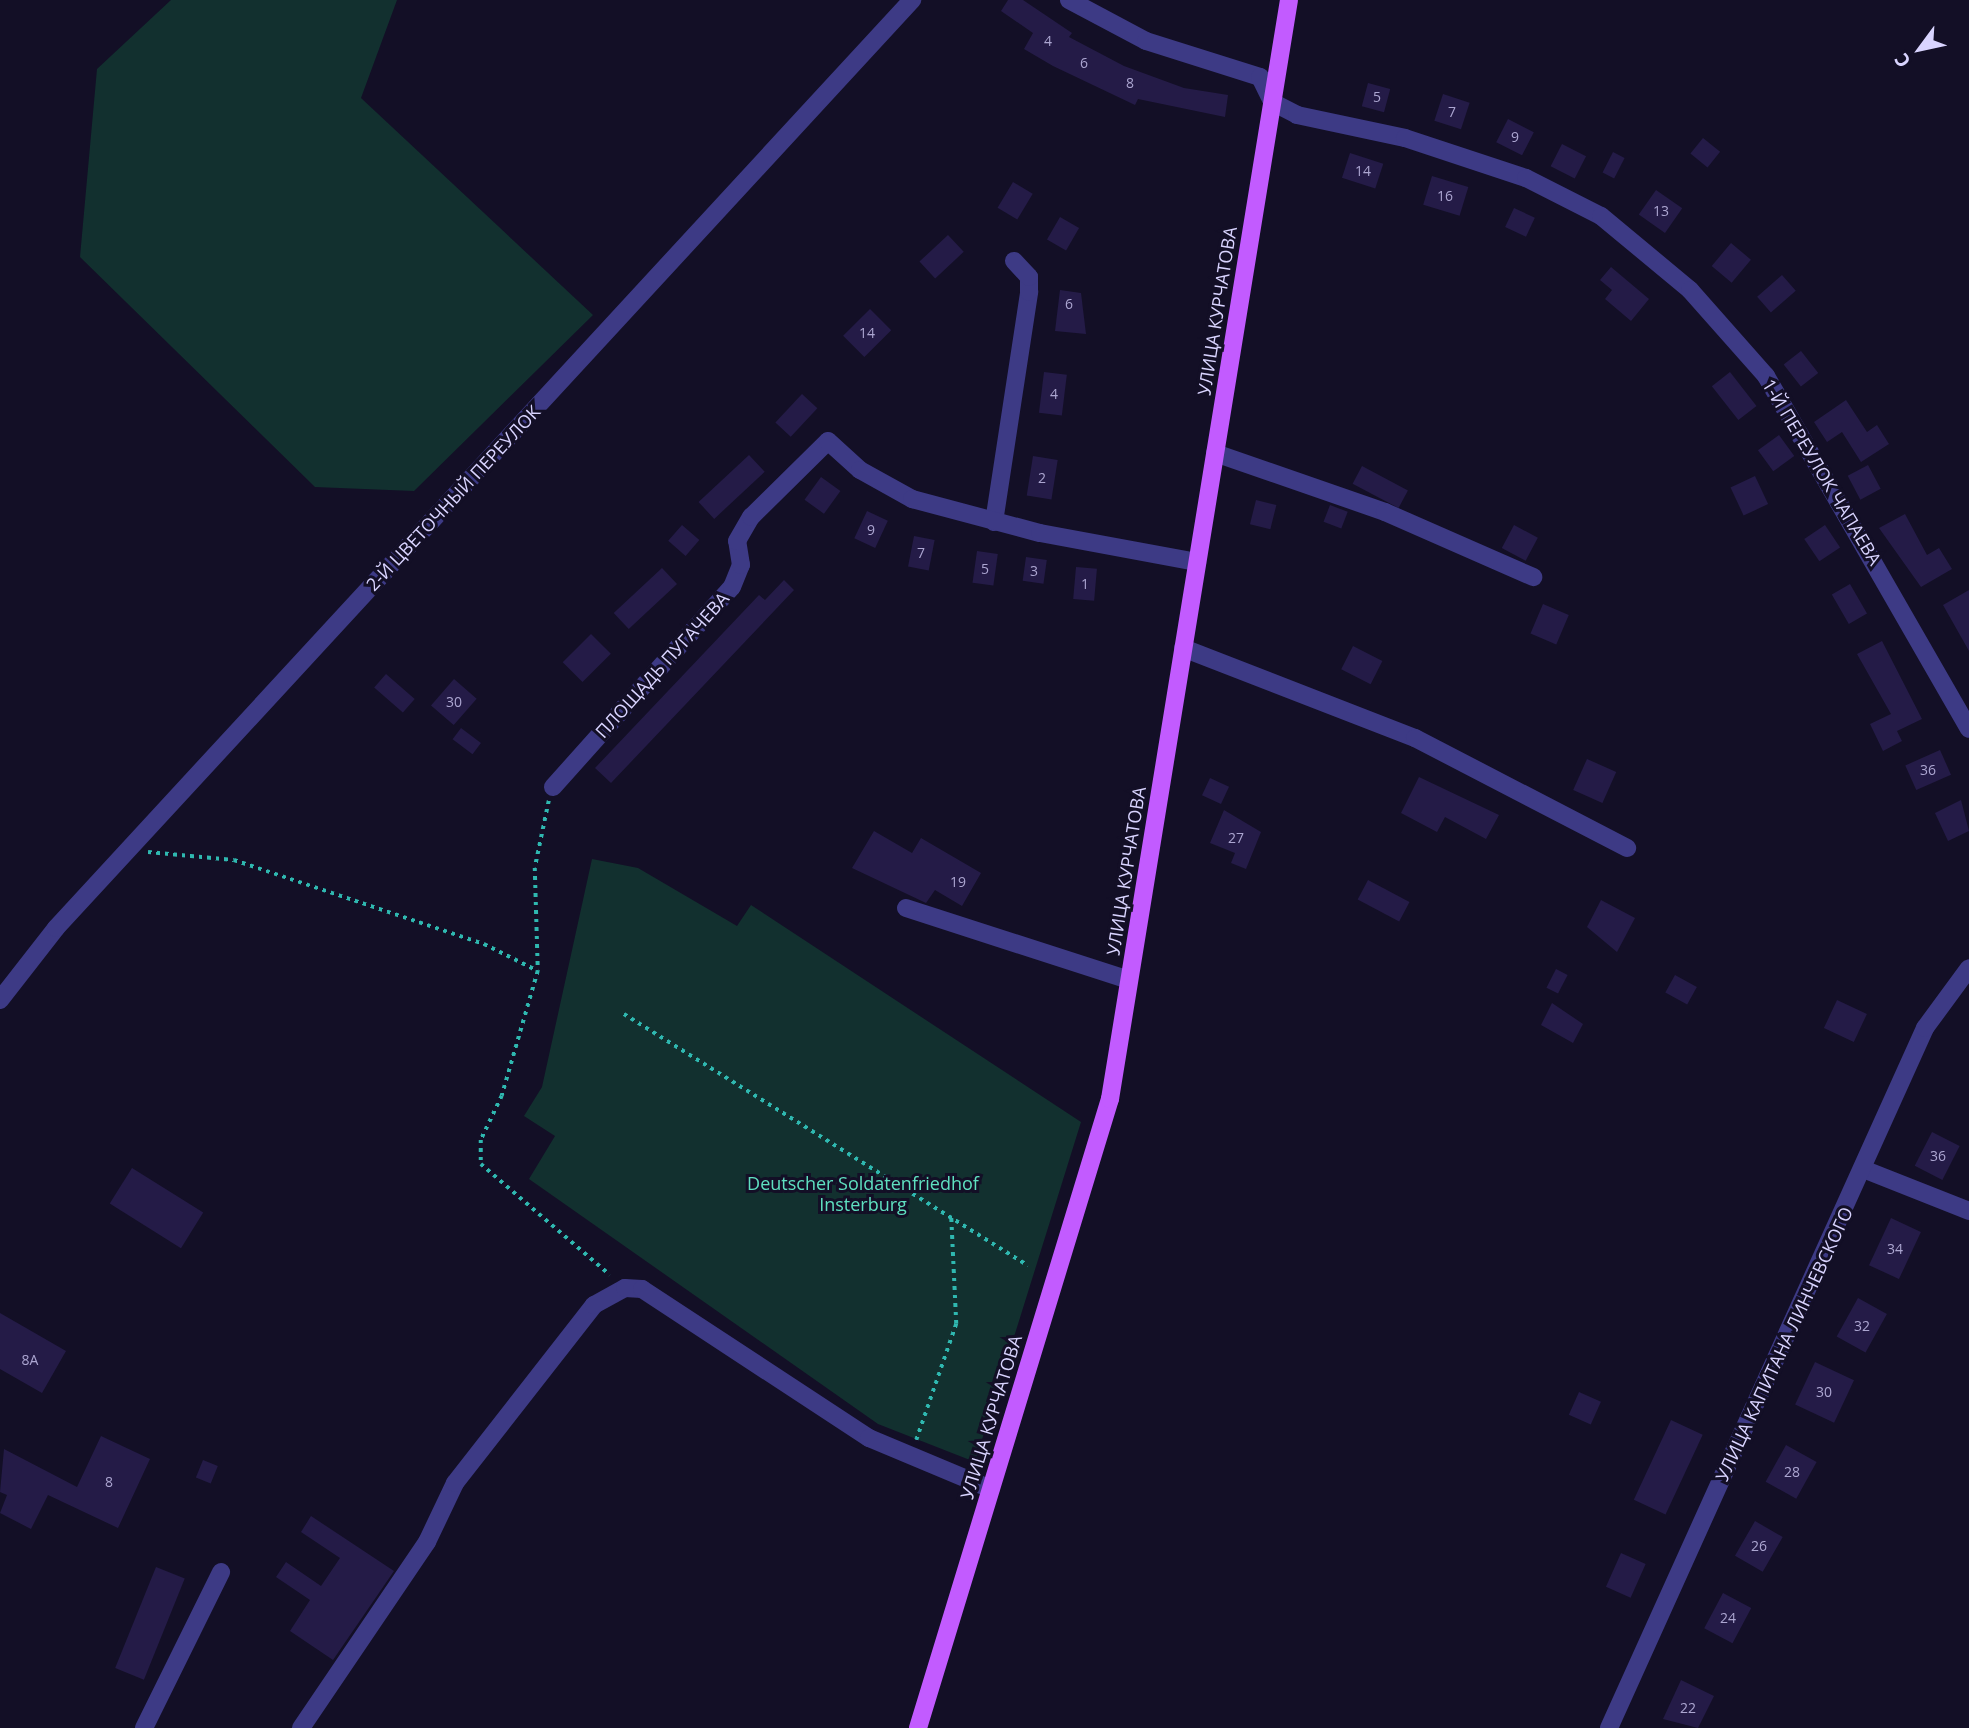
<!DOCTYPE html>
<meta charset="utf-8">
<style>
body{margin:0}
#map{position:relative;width:1969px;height:1728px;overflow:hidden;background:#130f26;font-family:"Open Sans",sans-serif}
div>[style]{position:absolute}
.green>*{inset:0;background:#12302f}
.building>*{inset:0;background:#241b47;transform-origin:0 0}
.path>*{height:3.5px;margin-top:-1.75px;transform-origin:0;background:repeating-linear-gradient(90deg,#2fb8b0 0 3.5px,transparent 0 8.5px)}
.minor>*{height:18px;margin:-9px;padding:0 9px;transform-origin:9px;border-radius:9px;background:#3d3a85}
.major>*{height:18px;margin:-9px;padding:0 9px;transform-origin:9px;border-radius:9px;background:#c25bff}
span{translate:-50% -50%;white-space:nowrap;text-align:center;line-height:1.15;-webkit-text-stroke:6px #130f26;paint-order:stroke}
.number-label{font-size:14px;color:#aca6d1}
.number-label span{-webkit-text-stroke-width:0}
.street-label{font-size:18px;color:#d9d4ff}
.park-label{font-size:18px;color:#5fe0c0}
.north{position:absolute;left:1885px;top:14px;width:70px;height:70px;-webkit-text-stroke:5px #130f26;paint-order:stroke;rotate:237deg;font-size:19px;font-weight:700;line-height:28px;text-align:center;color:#d9d4ff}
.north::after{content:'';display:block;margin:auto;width:24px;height:32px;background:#d9d4ff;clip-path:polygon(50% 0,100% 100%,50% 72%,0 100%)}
</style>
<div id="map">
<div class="green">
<i style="clip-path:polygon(171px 0,397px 0,361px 98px,593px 315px,414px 491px,315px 487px,80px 257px,97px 69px)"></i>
<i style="clip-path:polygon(592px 859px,638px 868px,737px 926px,751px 905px,1081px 1122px,975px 1462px,878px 1424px,529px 1179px,555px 1136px,524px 1116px,542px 1087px)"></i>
</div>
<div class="building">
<i style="clip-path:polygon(1008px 0,1023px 0,1072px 33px,1069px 37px,1124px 66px,1184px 88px,1228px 95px,1225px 117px,1138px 99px,1135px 105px,1053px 66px,1024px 49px,1033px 33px,1001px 11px)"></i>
<i style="left:1368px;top:83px;width:23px;height:24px;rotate:15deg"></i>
<i style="left:1443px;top:94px;width:28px;height:28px;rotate:18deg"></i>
<i style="left:1508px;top:119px;width:29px;height:26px;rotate:27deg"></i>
<i style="left:1703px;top:138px;width:22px;height:20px;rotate:39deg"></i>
<i style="left:1562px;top:144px;width:27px;height:25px;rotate:27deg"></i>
<i style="left:1613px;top:152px;width:13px;height:23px;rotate:27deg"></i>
<i style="left:1350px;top:153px;width:35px;height:26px;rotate:18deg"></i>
<i style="left:1432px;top:176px;width:38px;height:30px;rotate:17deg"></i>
<i style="left:1013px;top:182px;width:23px;height:30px;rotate:31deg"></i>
<i style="left:1656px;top:190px;width:32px;height:30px;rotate:35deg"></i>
<i style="left:1514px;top:208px;width:23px;height:21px;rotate:25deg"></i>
<i style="left:1060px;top:217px;width:22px;height:26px;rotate:30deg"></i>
<i style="left:948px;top:235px;width:23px;height:39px;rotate:47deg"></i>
<i style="left:1731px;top:243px;width:26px;height:30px;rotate:40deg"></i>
<i style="clip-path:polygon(1611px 267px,1649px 299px,1631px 321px,1605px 299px,1612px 290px,1600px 280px)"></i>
<i style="left:1782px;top:275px;width:21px;height:33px;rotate:49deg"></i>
<i style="clip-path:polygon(1060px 290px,1081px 293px,1086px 334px,1055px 331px)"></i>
<i style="left:870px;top:309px;width:30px;height:38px;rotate:45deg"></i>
<i style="left:1801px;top:351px;width:28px;height:22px;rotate:52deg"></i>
<i style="left:1044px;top:372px;width:23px;height:41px;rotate:7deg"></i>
<i style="left:1730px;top:372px;width:43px;height:23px;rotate:52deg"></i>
<i style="left:802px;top:394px;width:21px;height:39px;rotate:43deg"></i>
<i style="clip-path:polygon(1846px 400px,1867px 432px,1877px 425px,1889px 444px,1861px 462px,1842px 432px,1827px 442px,1814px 422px)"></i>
<i style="left:1779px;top:435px;width:26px;height:26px;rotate:54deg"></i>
<i style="left:749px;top:455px;width:23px;height:69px;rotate:47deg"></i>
<i style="left:1033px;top:456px;width:25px;height:40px;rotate:9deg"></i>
<i style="left:1868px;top:465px;width:27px;height:23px;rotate:62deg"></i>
<i style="left:1362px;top:466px;width:52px;height:20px;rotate:28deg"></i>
<i style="left:1755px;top:476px;width:31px;height:27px;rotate:65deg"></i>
<i style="left:821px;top:477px;width:24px;height:28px;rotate:36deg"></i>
<i style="left:1256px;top:500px;width:21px;height:25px;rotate:14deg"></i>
<i style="left:1330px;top:505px;width:19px;height:18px;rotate:21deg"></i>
<i style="left:867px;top:511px;width:23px;height:30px;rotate:25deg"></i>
<i style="clip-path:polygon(1905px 514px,1927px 555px,1939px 548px,1952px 569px,1921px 587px,1879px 528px)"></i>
<i style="left:682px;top:525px;width:23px;height:21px;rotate:41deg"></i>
<i style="left:1514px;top:525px;width:27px;height:26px;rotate:28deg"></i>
<i style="left:1825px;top:525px;width:27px;height:25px;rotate:56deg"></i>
<i style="left:914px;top:536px;width:21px;height:31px;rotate:11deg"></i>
<i style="left:977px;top:551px;width:21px;height:32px;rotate:8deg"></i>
<i style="left:1026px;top:557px;width:21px;height:24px;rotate:8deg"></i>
<i style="left:1076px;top:567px;width:21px;height:32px;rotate:5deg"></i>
<i style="left:662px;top:568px;width:22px;height:66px;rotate:47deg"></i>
<i style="clip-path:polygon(784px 580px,794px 590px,611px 783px,595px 768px,759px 595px,765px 600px)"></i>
<i style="left:1850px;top:584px;width:34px;height:21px;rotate:60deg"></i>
<i style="clip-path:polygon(1969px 590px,1969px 651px,1943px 605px)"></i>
<i style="left:1543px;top:604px;width:28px;height:32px;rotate:23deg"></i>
<i style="left:591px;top:634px;width:28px;height:40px;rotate:45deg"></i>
<i style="clip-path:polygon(1882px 641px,1922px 719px,1897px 731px,1902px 741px,1883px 751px,1870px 724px,1891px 714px,1857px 654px)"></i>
<i style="left:1353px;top:646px;width:33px;height:26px;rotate:27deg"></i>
<i style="left:386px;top:674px;width:38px;height:18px;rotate:41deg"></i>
<i style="left:454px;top:679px;width:30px;height:35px;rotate:41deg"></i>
<i style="left:461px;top:728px;width:25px;height:14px;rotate:37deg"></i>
<i style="left:1940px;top:750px;width:27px;height:38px;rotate:66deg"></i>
<i style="left:1587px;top:759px;width:32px;height:34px;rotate:24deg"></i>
<i style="clip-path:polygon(1419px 777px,1499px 815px,1486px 839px,1445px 817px,1437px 832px,1401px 813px)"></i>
<i style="left:1210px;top:778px;width:21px;height:19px;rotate:25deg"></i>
<i style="clip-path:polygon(1961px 800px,1969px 831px,1948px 841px,1935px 813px)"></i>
<i style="clip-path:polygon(1224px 810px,1261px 832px,1246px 869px,1231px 863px,1235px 853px,1210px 843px)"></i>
<i style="clip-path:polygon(874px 831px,912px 853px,921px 838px,981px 873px,962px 906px,935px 890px,926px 903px,852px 868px)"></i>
<i style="left:1368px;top:880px;width:47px;height:22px;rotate:28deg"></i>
<i style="clip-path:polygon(1601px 900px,1635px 918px,1617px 952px,1587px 927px)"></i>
<i style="left:1556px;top:969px;width:13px;height:21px;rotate:27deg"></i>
<i style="left:1675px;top:975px;width:25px;height:20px;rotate:29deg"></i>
<i style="left:1837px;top:1000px;width:33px;height:31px;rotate:25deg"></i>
<i style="clip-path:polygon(1552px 1003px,1583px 1024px,1573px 1043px,1541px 1025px)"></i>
<i style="left:1932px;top:1132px;width:31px;height:38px;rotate:27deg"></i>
<i style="left:132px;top:1168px;width:84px;height:42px;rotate:32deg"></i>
<i style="left:1891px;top:1218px;width:33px;height:52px;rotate:25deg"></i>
<i style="left:1858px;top:1298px;width:33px;height:44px;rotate:29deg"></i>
<i style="clip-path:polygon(0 1313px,66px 1351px,42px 1393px,0 1369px)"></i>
<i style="left:1815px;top:1362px;width:43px;height:47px;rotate:25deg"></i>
<i style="left:1579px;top:1392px;width:24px;height:25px;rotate:24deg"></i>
<i style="left:1671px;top:1420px;width:35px;height:88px;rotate:25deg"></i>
<i style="clip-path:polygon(101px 1436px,150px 1459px,118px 1528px,48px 1495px,31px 1529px,0 1513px,7px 1495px,0 1492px,4px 1449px,77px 1487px)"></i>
<i style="left:1786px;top:1445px;width:35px;height:42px;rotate:29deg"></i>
<i style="left:203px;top:1460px;width:16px;height:19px;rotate:22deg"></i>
<i style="clip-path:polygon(311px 1516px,394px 1571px,333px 1660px,290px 1631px,310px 1600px,276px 1577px,286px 1562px,321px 1586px,340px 1558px,301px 1532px)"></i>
<i style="left:1755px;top:1521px;width:32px;height:40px;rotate:30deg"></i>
<i style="left:1621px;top:1553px;width:27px;height:37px;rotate:24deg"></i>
<i style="left:156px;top:1567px;width:31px;height:109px;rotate:22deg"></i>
<i style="left:1723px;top:1593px;width:32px;height:40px;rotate:28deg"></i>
<i style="clip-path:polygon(1681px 1680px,1714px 1696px,1698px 1728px,1663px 1719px)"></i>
</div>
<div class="path">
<i style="left:549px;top:801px;width:68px;rotate:101.8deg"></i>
<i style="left:535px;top:868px;width:103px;rotate:88.3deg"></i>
<i style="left:538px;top:971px;width:130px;rotate:106.1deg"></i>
<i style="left:502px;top:1096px;width:49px;rotate:115.5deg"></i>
<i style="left:481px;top:1140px;width:24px;rotate:90deg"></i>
<i style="left:481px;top:1164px;width:170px;rotate:40.7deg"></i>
<i style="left:148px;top:852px;width:86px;rotate:5.3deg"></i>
<i style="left:234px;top:860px;width:264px;rotate:18.6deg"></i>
<i style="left:484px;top:944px;width:60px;rotate:26.6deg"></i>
<i style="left:624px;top:1014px;width:476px;rotate:31.9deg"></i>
<i style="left:916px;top:1440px;width:123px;rotate:-71deg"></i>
<i style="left:956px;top:1324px;width:106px;rotate:-92.7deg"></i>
</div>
<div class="minor">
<i style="left:1069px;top:0;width:87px;rotate:28deg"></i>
<i style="left:1146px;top:41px;width:120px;rotate:17.5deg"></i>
<i style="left:1260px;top:77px;width:28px;rotate:64deg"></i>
<i style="left:1272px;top:102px;width:28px;rotate:27deg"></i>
<i style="left:1297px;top:115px;width:110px;rotate:12deg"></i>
<i style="left:1405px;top:138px;width:127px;rotate:18.3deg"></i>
<i style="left:1526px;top:178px;width:84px;rotate:26.9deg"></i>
<i style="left:1601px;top:216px;width:116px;rotate:39.7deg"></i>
<i style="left:1690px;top:290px;width:115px;rotate:48.5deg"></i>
<i style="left:1766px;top:376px;width:407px;rotate:60.1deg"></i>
<i style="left:1215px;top:453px;width:180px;rotate:19.1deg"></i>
<i style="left:1385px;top:512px;width:162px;rotate:23.7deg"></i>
<i style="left:994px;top:522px;width:233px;rotate:-81.3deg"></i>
<i style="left:1029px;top:292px;width:15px;rotate:-90deg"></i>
<i style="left:1029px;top:277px;width:22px;rotate:-133deg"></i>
<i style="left:1183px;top:648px;width:249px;rotate:21.2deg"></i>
<i style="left:1415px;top:738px;width:239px;rotate:27.4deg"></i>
<i style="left:553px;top:787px;width:268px;rotate:-48.2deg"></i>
<i style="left:732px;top:587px;width:24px;rotate:-68deg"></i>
<i style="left:741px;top:565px;width:24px;rotate:-99deg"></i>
<i style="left:737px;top:541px;width:28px;rotate:-60deg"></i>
<i style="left:751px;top:517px;width:108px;rotate:-44.6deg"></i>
<i style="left:828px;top:441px;width:43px;rotate:42.2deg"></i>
<i style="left:860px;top:470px;width:60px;rotate:29.1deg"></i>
<i style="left:912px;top:499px;width:132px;rotate:14.9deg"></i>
<i style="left:1040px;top:533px;width:160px;rotate:10.5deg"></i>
<i style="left:906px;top:908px;width:234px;rotate:17.9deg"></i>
<i style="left:0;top:1000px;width:91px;rotate:-52.1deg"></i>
<i style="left:56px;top:928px;width:1263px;rotate:-47.31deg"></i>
<i style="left:1863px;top:1169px;width:114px;rotate:21.6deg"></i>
<i style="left:144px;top:1728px;width:174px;rotate:-63.7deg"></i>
<i style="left:301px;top:1728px;width:225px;rotate:-55.9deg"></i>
<i style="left:427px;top:1542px;width:65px;rotate:-64.6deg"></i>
<i style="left:455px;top:1483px;width:226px;rotate:-52deg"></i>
<i style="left:594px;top:1305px;width:35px;rotate:-29deg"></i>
<i style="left:625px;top:1288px;width:17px;rotate:3deg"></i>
<i style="left:642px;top:1289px;width:272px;rotate:33.3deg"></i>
<i style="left:869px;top:1438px;width:132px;rotate:22.7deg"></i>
<i style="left:1609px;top:1728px;width:768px;rotate:-65.7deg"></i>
<i style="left:1925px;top:1028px;width:74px;rotate:-53.7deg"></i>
</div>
<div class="major">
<i style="left:918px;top:1728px;width:658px;rotate:-73.03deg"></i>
<i style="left:1110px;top:1099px;width:1113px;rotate:-80.75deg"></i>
</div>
<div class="number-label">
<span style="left:1048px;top:41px">4</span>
<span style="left:1084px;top:63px">6</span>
<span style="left:1130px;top:83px">8</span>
<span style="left:1377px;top:97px">5</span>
<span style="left:1452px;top:112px">7</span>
<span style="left:1515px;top:137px">9</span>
<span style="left:1363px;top:171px">14</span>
<span style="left:1445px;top:196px">16</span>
<span style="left:1661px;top:211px">13</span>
<span style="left:1069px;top:304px">6</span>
<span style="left:867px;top:333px">14</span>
<span style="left:1054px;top:394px">4</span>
<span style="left:1042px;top:478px">2</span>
<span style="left:871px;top:530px">9</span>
<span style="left:921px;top:553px">7</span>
<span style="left:985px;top:569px">5</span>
<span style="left:1034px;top:571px">3</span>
<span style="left:1085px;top:584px">1</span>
<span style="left:454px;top:702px">30</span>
<span style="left:1928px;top:770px">36</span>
<span style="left:1236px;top:838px">27</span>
<span style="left:958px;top:882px">19</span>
<span style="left:1938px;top:1156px">36</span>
<span style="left:1895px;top:1249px">34</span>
<span style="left:1862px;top:1326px">32</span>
<span style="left:30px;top:1360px">8А</span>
<span style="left:1824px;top:1392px">30</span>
<span style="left:1792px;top:1472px">28</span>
<span style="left:109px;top:1482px">8</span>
<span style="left:1759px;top:1546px">26</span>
<span style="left:1728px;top:1618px">24</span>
<span style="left:1688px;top:1708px">22</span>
</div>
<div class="street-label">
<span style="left:1217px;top:311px;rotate:-81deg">УЛИЦА КУРЧАТОВА</span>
<span style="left:1822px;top:472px;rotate:59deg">1-Й ПЕРЕУЛОК ЧАПАЕВА</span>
<span style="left:453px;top:498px;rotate:-47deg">2-Й ЦВЕТОЧНЫЙ ПЕРЕУЛОК</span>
<span style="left:662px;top:665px;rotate:-48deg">ПЛОЩАДЬ ПУГАЧЕВА</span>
<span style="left:1126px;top:871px;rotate:-81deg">УЛИЦА КУРЧАТОВА</span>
<span style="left:1784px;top:1344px;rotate:-65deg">УЛИЦА КАПИТАНА ЛИНЧЕВСКОГО</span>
<span style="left:991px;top:1417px;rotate:-73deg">УЛИЦА КУРЧАТОВА</span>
</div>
<div class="park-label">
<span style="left:863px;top:1194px">Deutscher Soldatenfriedhof<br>Insterburg</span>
</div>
<div class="north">С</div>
</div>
